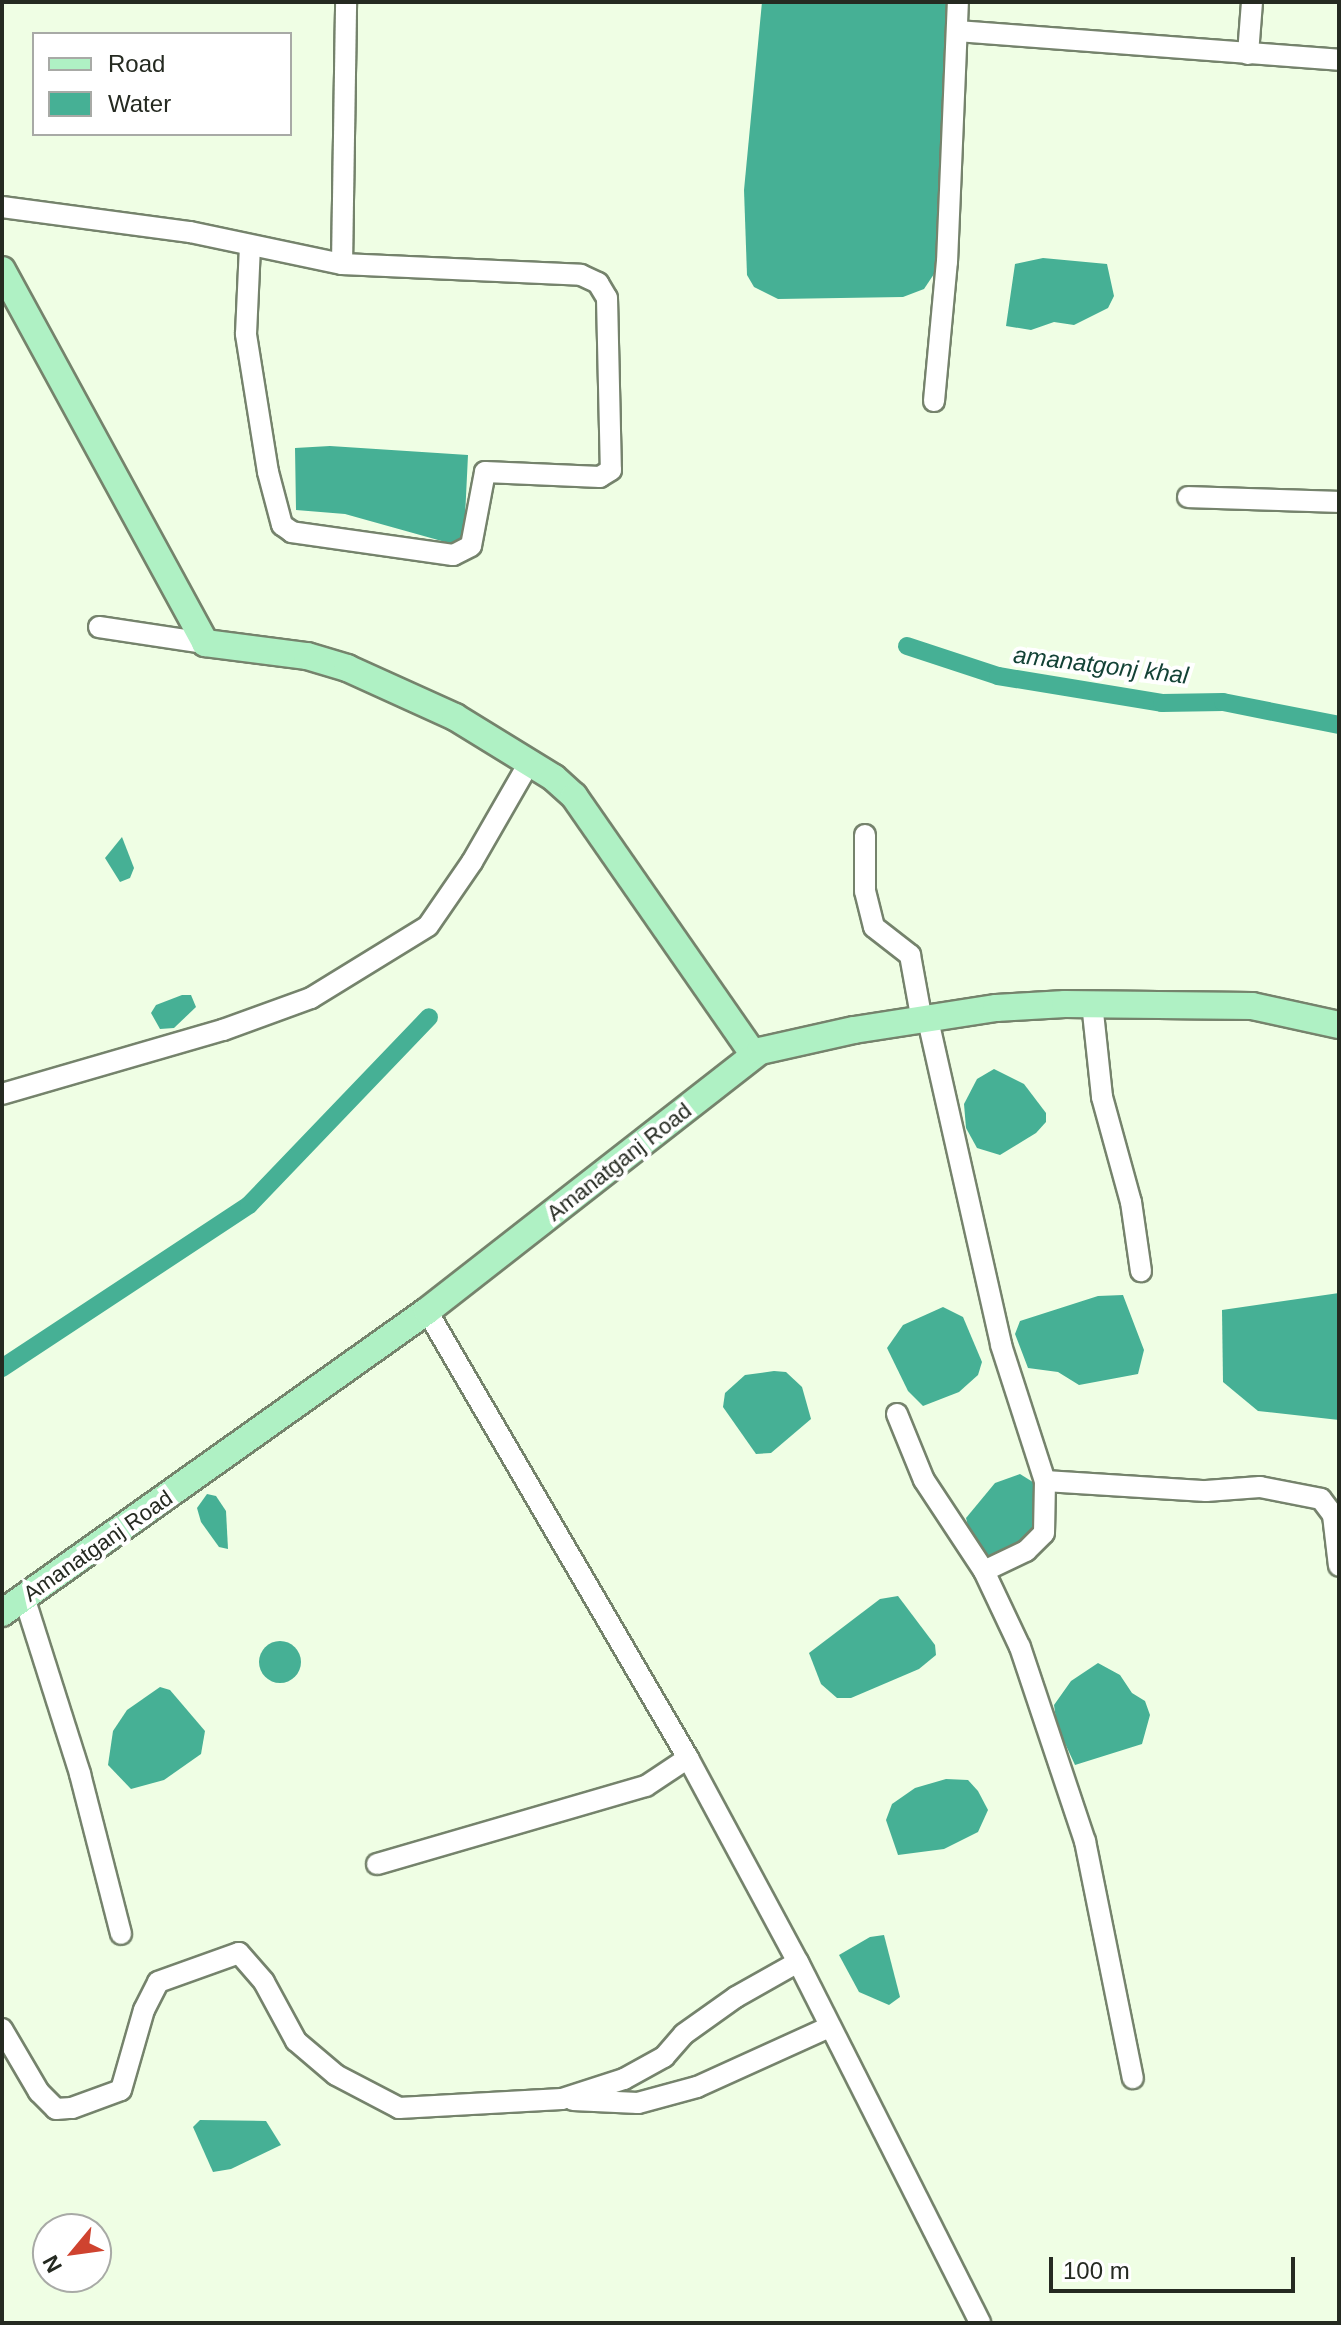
<!DOCTYPE html>
<style>
body{margin:0}
#map{position:relative;width:1341px;height:2325px;overflow:hidden;background:#effee4;font-family:Helvetica,sans-serif}
div>[style]{position:absolute}
.water>*{inset:0;background:#46b095}
.round{border-radius:50%}
.canal>*{height:18px;margin:-9px;padding:0 9px;transform-origin:9px;border-radius:9px;background:#46b095}
.roads{filter:drop-shadow(2px 0 #75836c) drop-shadow(-2px 0 #75836c) drop-shadow(0 2px #75836c) drop-shadow(0 -2px #75836c)}
.minor>*{height:20px;margin:-10px;padding:0 10px;transform-origin:10px;border-radius:10px;background:#fff}
.major>*{height:26px;margin:-13px;padding:0 13px;transform-origin:13px;border-radius:13px;background:#aff1c4}
span{translate:-50% -50%;white-space:nowrap;text-align:center;line-height:1.15;-webkit-text-stroke:8px #fff;paint-order:stroke}
.street-label{font-size:22px;color:#252a21}
.water-label{font-size:24px;color:#134236;font-style:italic}
.frame{position:absolute;inset:0;border:4px solid #252a21;pointer-events:none}
.legend{position:absolute;left:32px;top:32px;width:260px;height:104px;box-sizing:border-box;background:#fff;border:2px solid #a8aaa6;margin:0;padding:10px 14px;list-style:none;font-size:24px;color:#252a21}
.legend li{display:flex;align-items:center;gap:16px;height:40px}
.legend b{width:40px;border:2px solid #a8aaa6}
.north{position:absolute;left:32px;top:2213px;width:80px;height:80px;box-sizing:border-box;background:#fff;border:2px solid #a8aaa6;border-radius:50%;rotate:241deg;font-size:22px;font-weight:700;line-height:32px;text-align:center;color:#252a21}
.north::after{content:'';display:block;margin:auto;width:28px;height:36px;background:#cf432f;clip-path:polygon(50% 0,100% 100%,50% 72%,0 100%)}
.scale{position:absolute;left:1049px;top:2257px;width:246px;height:36px;box-sizing:border-box;border:4px solid #252a21;border-top:0;padding-left:10px;font-size:24px;line-height:28px;white-space:nowrap;color:#252a21;-webkit-text-stroke:6px #fff;paint-order:stroke}
</style>
<div id="map">
<div class="water">
<i style="clip-path:polygon(762px 2px,947px 2px,944px 176px,936px 271px,924px 289px,903px 297px,778px 299px,754px 287px,747px 275px,744px 190px)"></i>
<i style="clip-path:polygon(1043px 258px,1107px 264px,1114px 296px,1108px 308px,1074px 325px,1054px 322px,1031px 330px,1006px 326px,1015px 264px)"></i>
<i style="clip-path:polygon(330px 446px,468px 455px,464px 538px,456px 545px,345px 514px,296px 510px,295px 448px)"></i>
<i style="clip-path:polygon(122px 837px,134px 868px,130px 878px,120px 882px,105px 858px)"></i>
<i style="clip-path:polygon(182px 995px,191px 995px,196px 1007px,174px 1028px,160px 1029px,151px 1013px,156px 1005px)"></i>
<i style="clip-path:polygon(994px 1069px,1024px 1084px,1046px 1113px,1046px 1122px,1036px 1133px,1000px 1155px,977px 1148px,966px 1128px,964px 1104px,977px 1079px)"></i>
<i style="clip-path:polygon(1339px 1293px,1339px 1420px,1258px 1411px,1223px 1382px,1222px 1310px)"></i>
<i style="clip-path:polygon(1123px 1295px,1144px 1350px,1138px 1374px,1079px 1385px,1058px 1372px,1028px 1368px,1015px 1334px,1020px 1321px,1098px 1296px)"></i>
<i style="clip-path:polygon(943px 1307px,963px 1317px,982px 1362px,978px 1375px,959px 1392px,923px 1406px,908px 1391px,887px 1348px,903px 1325px)"></i>
<i style="clip-path:polygon(774px 1371px,786px 1372px,802px 1387px,811px 1419px,771px 1453px,756px 1454px,723px 1407px,725px 1393px,745px 1375px)"></i>
<i style="clip-path:polygon(1020px 1474px,1036px 1484px,1045px 1503px,1032px 1536px,992px 1562px,970px 1534px,966px 1518px,995px 1483px)"></i>
<i style="clip-path:polygon(207px 1494px,216px 1496px,226px 1511px,228px 1549px,219px 1547px,201px 1522px,197px 1508px)"></i>
<i style="clip-path:polygon(898px 1596px,935px 1645px,936px 1655px,919px 1669px,851px 1698px,837px 1698px,821px 1684px,809px 1653px,880px 1599px)"></i>
<i class="round" style="left:259px;top:1641px;width:42px;height:42px"></i>
<i style="clip-path:polygon(1098px 1663px,1120px 1675px,1132px 1693px,1145px 1701px,1150px 1715px,1142px 1744px,1075px 1765px,1057px 1726px,1054px 1705px,1071px 1681px)"></i>
<i style="clip-path:polygon(160px 1687px,170px 1690px,205px 1731px,201px 1754px,164px 1780px,131px 1789px,108px 1765px,113px 1731px,127px 1710px)"></i>
<i style="clip-path:polygon(946px 1779px,968px 1780px,978px 1791px,988px 1810px,978px 1832px,944px 1849px,898px 1855px,886px 1820px,892px 1804px,915px 1788px)"></i>
<i style="clip-path:polygon(884px 1935px,900px 1997px,889px 2005px,859px 1992px,839px 1955px,870px 1937px)"></i>
<i style="clip-path:polygon(200px 2120px,266px 2121px,281px 2145px,231px 2169px,213px 2172px,193px 2127px)"></i>
</div>
<div class="canal">
<i style="left:907px;top:646px;width:96px;rotate:18.2deg"></i>
<i style="left:998px;top:676px;width:166px;rotate:9.3deg"></i>
<i style="left:1162px;top:703px;width:61px;rotate:-0.9deg"></i>
<i style="left:1223px;top:702px;width:118px;rotate:11.2deg"></i>
<i style="left:2px;top:1368px;width:296px;rotate:-33.4deg"></i>
<i style="left:249px;top:1205px;width:260px;rotate:-46.2deg"></i>
</div>
<div class="roads">
<div class="minor">
<i style="left:957px;top:31px;width:383px;rotate:4.3deg"></i>
<i style="left:1248px;top:54px;width:52px;rotate:-85.6deg"></i>
<i style="left:2px;top:207px;width:190px;rotate:7.6deg"></i>
<i style="left:190px;top:232px;width:155px;rotate:11.9deg"></i>
<i style="left:342px;top:264px;width:239px;rotate:2.6deg"></i>
<i style="left:581px;top:275px;width:19px;rotate:25deg"></i>
<i style="left:598px;top:283px;width:17px;rotate:59deg"></i>
<i style="left:607px;top:298px;width:172px;rotate:88.7deg"></i>
<i style="left:611px;top:470px;width:13px;rotate:148deg"></i>
<i style="left:600px;top:477px;width:115px;rotate:-177.5deg"></i>
<i style="left:485px;top:472px;width:75px;rotate:100.7deg"></i>
<i style="left:471px;top:546px;width:20px;rotate:153deg"></i>
<i style="left:453px;top:555px;width:163px;rotate:-171.9deg"></i>
<i style="left:292px;top:532px;width:12px;rotate:-145deg"></i>
<i style="left:282px;top:525px;width:55px;rotate:-104.8deg"></i>
<i style="left:268px;top:472px;width:140px;rotate:-99.1deg"></i>
<i style="left:246px;top:334px;width:88px;rotate:-87.4deg"></i>
<i style="left:342px;top:264px;width:262px;rotate:-89.1deg"></i>
<i style="left:934px;top:401px;width:140px;rotate:-84.7deg"></i>
<i style="left:947px;top:262px;width:260px;rotate:-87.6deg"></i>
<i style="left:1188px;top:497px;width:151px;rotate:1.9deg"></i>
<i style="left:99px;top:627px;width:107px;rotate:8.6deg"></i>
<i style="left:865px;top:835px;width:56px;rotate:90deg"></i>
<i style="left:865px;top:891px;width:37px;rotate:76deg"></i>
<i style="left:874px;top:927px;width:46px;rotate:37.9deg"></i>
<i style="left:910px;top:955px;width:67px;rotate:79.7deg"></i>
<i style="left:1092px;top:1003px;width:95px;rotate:83.9deg"></i>
<i style="left:1102px;top:1097px;width:109px;rotate:74.6deg"></i>
<i style="left:1131px;top:1202px;width:70px;rotate:81.8deg"></i>
<i style="left:928px;top:1020px;width:333px;rotate:77.3deg"></i>
<i style="left:1001px;top:1345px;width:143px;rotate:72.1deg"></i>
<i style="left:1045px;top:1481px;width:161px;rotate:3.6deg"></i>
<i style="left:1206px;top:1491px;width:54px;rotate:-4.2deg"></i>
<i style="left:1260px;top:1487px;width:62px;rotate:11.1deg"></i>
<i style="left:1321px;top:1499px;width:20px;rotate:53deg"></i>
<i style="left:1333px;top:1515px;width:51px;rotate:83.3deg"></i>
<i style="left:2px;top:1094px;width:230px;rotate:-16.2deg"></i>
<i style="left:223px;top:1030px;width:94px;rotate:-20deg"></i>
<i style="left:311px;top:998px;width:137px;rotate:-31.6deg"></i>
<i style="left:428px;top:926px;width:78px;rotate:-55.5deg"></i>
<i style="left:472px;top:862px;width:114px;rotate:-60.1deg"></i>
<i style="left:427px;top:1311px;width:518px;rotate:59.72deg"></i>
<i style="left:688px;top:1758px;width:232px;rotate:61.7deg"></i>
<i style="left:798px;top:1962px;width:404px;rotate:63.2deg"></i>
<i style="left:897px;top:1414px;width:71px;rotate:67.8deg"></i>
<i style="left:924px;top:1480px;width:109px;rotate:56.6deg"></i>
<i style="left:984px;top:1571px;width:47px;rotate:-25.5deg"></i>
<i style="left:1026px;top:1551px;width:25px;rotate:-45deg"></i>
<i style="left:1044px;top:1533px;width:52px;rotate:-88.9deg"></i>
<i style="left:984px;top:1571px;width:84px;rotate:64.7deg"></i>
<i style="left:1020px;top:1647px;width:205px;rotate:71.5deg"></i>
<i style="left:1085px;top:1841px;width:242px;rotate:78.6deg"></i>
<i style="left:24px;top:1597px;width:186px;rotate:72.4deg"></i>
<i style="left:80px;top:1774px;width:165px;rotate:75.6deg"></i>
<i style="left:377px;top:1864px;width:280px;rotate:-16.2deg"></i>
<i style="left:646px;top:1786px;width:50px;rotate:-33.7deg"></i>
<i style="left:2px;top:2029px;width:73px;rotate:59.6deg"></i>
<i style="left:39px;top:2092px;width:24px;rotate:45deg"></i>
<i style="left:56px;top:2109px;width:16px;rotate:-4deg"></i>
<i style="left:72px;top:2108px;width:52px;rotate:-20.2deg"></i>
<i style="left:121px;top:2090px;width:83px;rotate:-74deg"></i>
<i style="left:144px;top:2010px;width:31px;rotate:-63deg"></i>
<i style="left:158px;top:1982px;width:86px;rotate:-19.7deg"></i>
<i style="left:239px;top:1953px;width:38px;rotate:49deg"></i>
<i style="left:264px;top:1982px;width:67px;rotate:61.5deg"></i>
<i style="left:296px;top:2041px;width:52px;rotate:40.4deg"></i>
<i style="left:336px;top:2075px;width:71px;rotate:27.6deg"></i>
<i style="left:399px;top:2108px;width:163px;rotate:-3.2deg"></i>
<i style="left:562px;top:2099px;width:65px;rotate:-17.9deg"></i>
<i style="left:624px;top:2079px;width:46px;rotate:-28.8deg"></i>
<i style="left:664px;top:2057px;width:30px;rotate:-49deg"></i>
<i style="left:684px;top:2034px;width:64px;rotate:-35.4deg"></i>
<i style="left:736px;top:1997px;width:71px;rotate:-29.4deg"></i>
<i style="left:573px;top:2100px;width:65px;rotate:2.6deg"></i>
<i style="left:638px;top:2103px;width:61px;rotate:-15.2deg"></i>
<i style="left:697px;top:2087px;width:145px;rotate:-24.4deg"></i>
</div>
<div class="major">
<i style="left:2px;top:270px;width:425px;rotate:61.4deg"></i>
<i style="left:205px;top:643px;width:103px;rotate:7.3deg"></i>
<i style="left:307px;top:656px;width:42px;rotate:16.7deg"></i>
<i style="left:347px;top:668px;width:119px;rotate:24.4deg"></i>
<i style="left:455px;top:717px;width:116px;rotate:31.6deg"></i>
<i style="left:554px;top:778px;width:27px;rotate:42deg"></i>
<i style="left:574px;top:796px;width:315px;rotate:55.2deg"></i>
<i style="left:2px;top:1613px;width:521px;rotate:-35.4deg"></i>
<i style="left:427px;top:1311px;width:422px;rotate:-38deg"></i>
<i style="left:760px;top:1051px;width:96px;rotate:-12.6deg"></i>
<i style="left:854px;top:1030px;width:144px;rotate:-8.8deg"></i>
<i style="left:996px;top:1008px;width:69px;rotate:-3.3deg"></i>
<i style="left:1065px;top:1004px;width:187px;rotate:0.6deg"></i>
<i style="left:1252px;top:1006px;width:89px;rotate:12.3deg"></i>
</div>
</div>
<div class="street-label">
<span style="left:619px;top:1162px;rotate:-38deg">Amanatganj Road</span>
<span style="left:98px;top:1546px;rotate:-35deg">Amanatganj Road</span>
</div>
<div class="water-label">
<span style="left:1101px;top:665px;rotate:7deg">amanatgonj khal</span>
</div>
<div class="frame"></div>
<ul class="legend">
<li><b style="height:10px;background:#aff1c4"></b>Road</li>
<li><b style="height:22px;background:#46b095"></b>Water</li>
</ul>
<div class="north">N</div>
<div class="scale">100 m</div>
</div>
